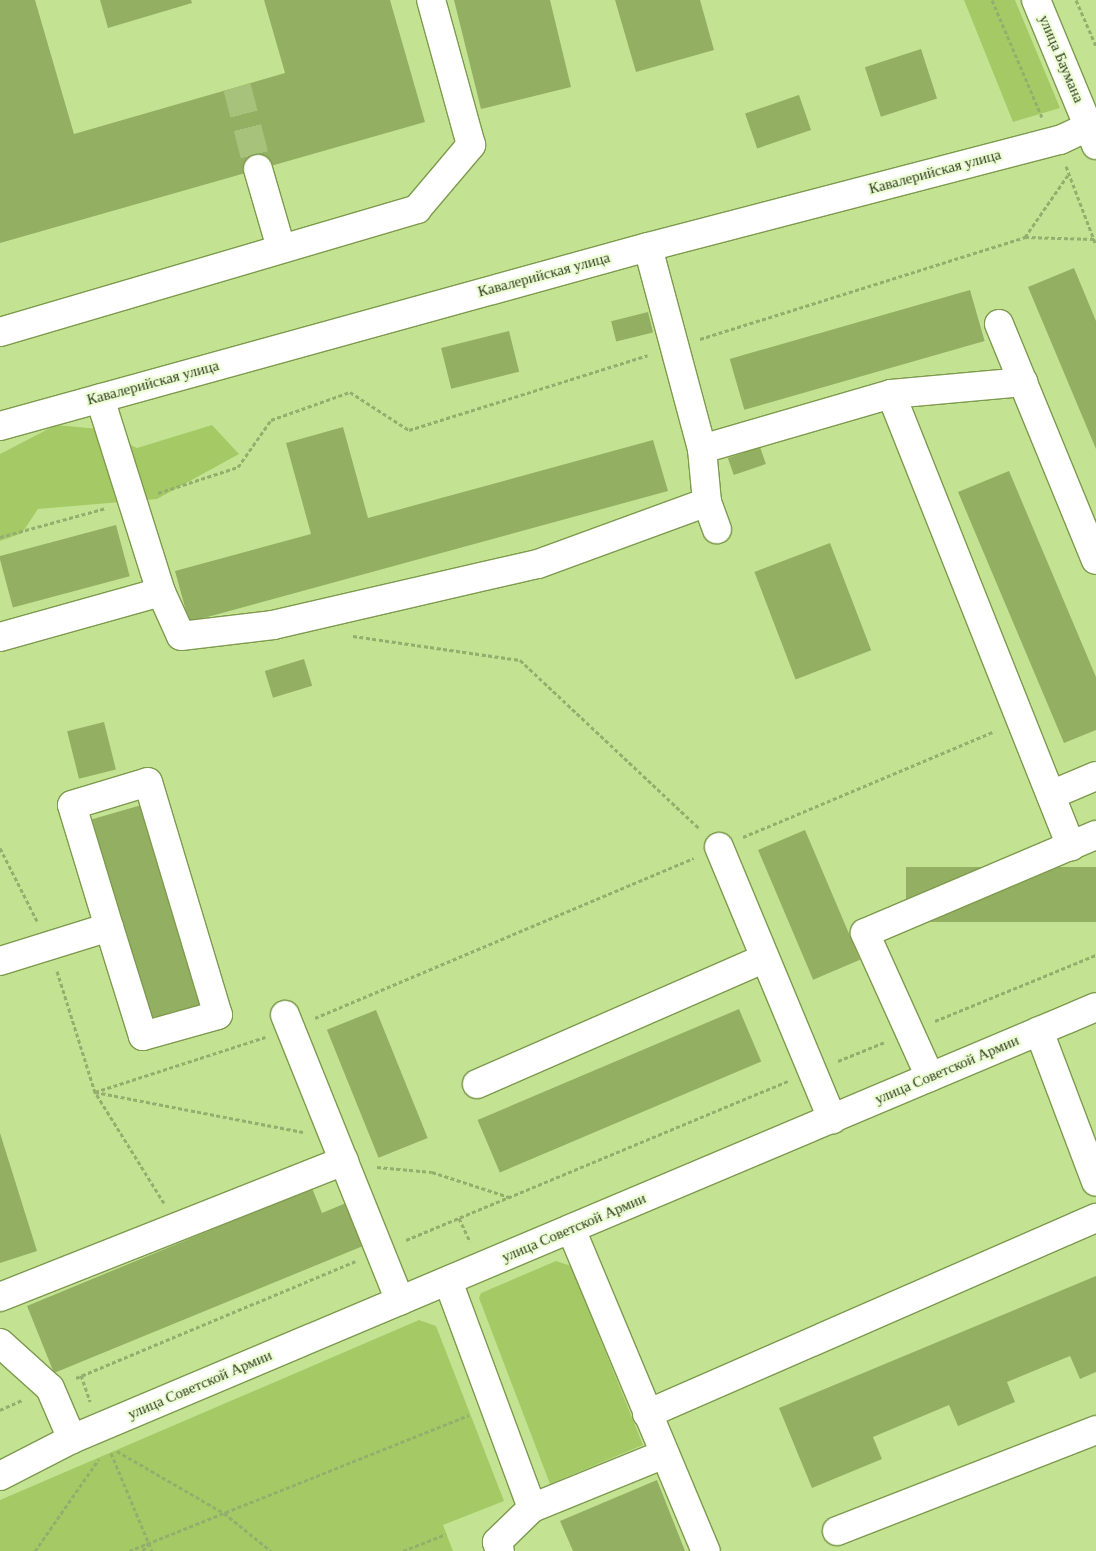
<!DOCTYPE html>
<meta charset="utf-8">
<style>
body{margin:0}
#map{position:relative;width:1096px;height:1551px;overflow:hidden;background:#c3e393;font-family:Georgia,serif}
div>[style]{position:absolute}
.green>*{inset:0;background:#a5ca65}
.building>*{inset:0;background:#93b062;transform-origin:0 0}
.minor-tunnel>*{height:28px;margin-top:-14px;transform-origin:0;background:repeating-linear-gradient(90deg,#a6c27b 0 28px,transparent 0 42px)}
.path>*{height:3px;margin-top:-1.5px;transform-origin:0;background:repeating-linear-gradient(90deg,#94ae6d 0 4px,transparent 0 6.5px)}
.roads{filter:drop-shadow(1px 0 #7d9a4d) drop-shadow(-1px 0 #7d9a4d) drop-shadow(0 1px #7d9a4d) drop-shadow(0 -1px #7d9a4d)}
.minor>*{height:28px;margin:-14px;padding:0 14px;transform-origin:14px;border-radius:14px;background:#fff}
span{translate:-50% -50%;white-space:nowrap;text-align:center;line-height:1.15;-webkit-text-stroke:4.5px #edfed6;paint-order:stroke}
.street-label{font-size:15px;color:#313e1d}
</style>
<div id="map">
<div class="green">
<i style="clip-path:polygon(964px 0,1015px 0,1060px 108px,1013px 122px)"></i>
<i style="clip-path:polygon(56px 425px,99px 429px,137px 448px,212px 425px,239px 454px,157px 499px,38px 509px,22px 533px,0 541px,0 454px)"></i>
<i style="clip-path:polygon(556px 1261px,571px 1266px,643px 1445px,550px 1484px,479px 1298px,481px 1293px)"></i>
<i style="clip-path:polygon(419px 1320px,436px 1326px,504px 1501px,443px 1525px,453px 1551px,0 1551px,0 1500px)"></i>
</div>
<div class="building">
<i style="clip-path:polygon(0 0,35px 0,74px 134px,285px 73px,264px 0,390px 0,425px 122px,0 243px)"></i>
<i style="clip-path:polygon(100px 0,191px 0,192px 3px,108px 28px)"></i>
<i style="clip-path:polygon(454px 0,550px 0,571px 87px,481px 109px)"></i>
<i style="clip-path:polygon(615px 0,700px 0,714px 50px,636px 72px)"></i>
<i style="left:921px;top:49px;width:52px;height:59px;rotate:72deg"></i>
<i style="left:799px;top:95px;width:37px;height:57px;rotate:71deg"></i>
<i style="clip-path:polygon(1074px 268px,1096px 321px,1096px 449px,1028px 287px)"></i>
<i style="left:970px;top:290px;width:53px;height:250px;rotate:74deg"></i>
<i style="left:648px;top:312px;width:21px;height:38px;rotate:76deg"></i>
<i style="left:509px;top:331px;width:42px;height:70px;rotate:76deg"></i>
<i style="clip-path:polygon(343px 427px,368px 518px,653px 440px,668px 491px,189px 622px,175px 571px,311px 534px,286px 443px)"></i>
<i style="left:760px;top:447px;width:18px;height:34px;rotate:71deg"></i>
<i style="clip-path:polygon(1009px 471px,1096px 677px,1096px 730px,1064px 743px,958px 492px)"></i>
<i style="left:116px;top:525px;width:53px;height:121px;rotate:75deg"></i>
<i style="left:830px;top:543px;width:115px;height:81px;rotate:69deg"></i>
<i style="left:304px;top:659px;width:28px;height:41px;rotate:73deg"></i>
<i style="left:104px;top:722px;width:49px;height:38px;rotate:76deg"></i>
<i style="left:145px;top:804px;width:209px;height:55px;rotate:74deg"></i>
<i style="left:805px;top:830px;width:141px;height:51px;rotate:67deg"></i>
<i style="left:1096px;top:867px;width:55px;height:190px;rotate:90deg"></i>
<i style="left:739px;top:1009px;width:57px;height:284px;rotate:67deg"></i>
<i style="left:376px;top:1010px;width:138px;height:53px;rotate:68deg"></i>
<i style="clip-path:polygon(0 1133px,37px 1251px,0 1263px)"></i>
<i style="clip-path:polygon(312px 1188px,322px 1213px,346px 1203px,363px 1246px,54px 1373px,27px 1306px)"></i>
<i style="clip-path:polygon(1096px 1276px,1096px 1372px,1080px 1379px,1070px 1356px,1007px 1382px,1015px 1402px,958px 1426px,949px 1405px,873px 1437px,882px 1459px,812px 1488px,779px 1408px)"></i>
<i style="clip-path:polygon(657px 1480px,685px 1551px,573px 1551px,560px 1521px)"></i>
</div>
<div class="minor-tunnel">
<i style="left:237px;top:87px;width:85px;rotate:75.6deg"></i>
</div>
<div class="path">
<i style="left:992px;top:0;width:127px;rotate:66.9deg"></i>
<i style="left:1076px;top:0;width:50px;rotate:66.5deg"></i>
<i style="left:1066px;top:166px;width:85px;rotate:69.2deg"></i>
<i style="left:1025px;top:237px;width:75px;rotate:-55.3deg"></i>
<i style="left:700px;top:339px;width:341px;rotate:-17.4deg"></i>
<i style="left:1025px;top:237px;width:69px;rotate:1.7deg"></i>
<i style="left:158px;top:493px;width:84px;rotate:-18deg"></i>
<i style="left:238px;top:467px;width:57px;rotate:-54.9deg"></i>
<i style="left:271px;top:420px;width:84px;rotate:-19.5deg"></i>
<i style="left:350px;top:392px;width:70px;rotate:32.8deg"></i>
<i style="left:409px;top:430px;width:250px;rotate:-17.4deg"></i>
<i style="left:0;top:537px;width:110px;rotate:-15.3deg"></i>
<i style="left:353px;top:636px;width:169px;rotate:8.2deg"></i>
<i style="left:520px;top:660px;width:247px;rotate:43.2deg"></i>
<i style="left:743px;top:837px;width:273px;rotate:-22.8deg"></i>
<i style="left:0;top:848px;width:82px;rotate:63.1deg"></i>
<i style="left:57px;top:971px;width:127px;rotate:72.6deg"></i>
<i style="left:95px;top:1092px;width:212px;rotate:10.9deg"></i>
<i style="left:315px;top:1018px;width:411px;rotate:-22.9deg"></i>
<i style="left:935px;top:1021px;width:174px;rotate:-22.3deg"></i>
<i style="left:838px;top:1061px;width:51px;rotate:-22deg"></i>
<i style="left:377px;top:1167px;width:55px;rotate:5.2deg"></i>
<i style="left:432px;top:1172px;width:81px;rotate:18deg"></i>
<i style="left:164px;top:1203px;width:131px;rotate:-121.9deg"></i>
<i style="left:95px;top:1092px;width:179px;rotate:-17.9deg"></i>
<i style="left:459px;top:1218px;width:26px;rotate:65deg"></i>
<i style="left:406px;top:1240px;width:414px;rotate:-22.6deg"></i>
<i style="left:81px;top:1375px;width:28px;rotate:71deg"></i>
<i style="left:76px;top:1378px;width:303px;rotate:-22.7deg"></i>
<i style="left:0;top:1410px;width:24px;rotate:-24deg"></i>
<i style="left:117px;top:1451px;width:124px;rotate:30.1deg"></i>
<i style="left:224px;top:1513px;width:60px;rotate:39deg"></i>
<i style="left:111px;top:1453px;width:106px;rotate:67.3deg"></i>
<i style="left:35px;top:1551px;width:112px;rotate:-55.2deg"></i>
<i style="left:129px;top:1551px;width:366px;rotate:-21.8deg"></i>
<i style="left:143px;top:1551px;width:9px;rotate:-58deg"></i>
<i style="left:403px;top:1551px;width:46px;rotate:-21.6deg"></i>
</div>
<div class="roads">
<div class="minor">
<i style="left:1036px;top:0;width:157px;rotate:67.5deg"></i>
<i style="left:258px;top:169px;width:82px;rotate:73.8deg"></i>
<i style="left:999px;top:324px;width:255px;rotate:67.7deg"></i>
<i style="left:0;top:332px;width:435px;rotate:-16.4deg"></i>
<i style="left:417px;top:209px;width:84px;rotate:-49.8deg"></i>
<i style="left:471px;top:145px;width:150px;rotate:-105.4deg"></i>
<i style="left:891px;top:394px;width:487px;rotate:68.3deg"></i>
<i style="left:0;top:426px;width:672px;rotate:-15.44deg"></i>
<i style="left:648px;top:247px;width:426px;rotate:-14.6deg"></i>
<i style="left:1060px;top:140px;width:31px;rotate:-25deg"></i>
<i style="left:702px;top:449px;width:197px;rotate:-16.2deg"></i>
<i style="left:891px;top:394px;width:133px;rotate:-5.2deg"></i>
<i style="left:707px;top:502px;width:29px;rotate:70deg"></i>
<i style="left:161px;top:592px;width:48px;rotate:65.6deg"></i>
<i style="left:181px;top:636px;width:93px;rotate:-6.8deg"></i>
<i style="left:273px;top:625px;width:272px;rotate:-13deg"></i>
<i style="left:538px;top:564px;width:180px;rotate:-20.1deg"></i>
<i style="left:707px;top:502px;width:53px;rotate:-95.4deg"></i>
<i style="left:702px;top:449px;width:209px;rotate:-105deg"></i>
<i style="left:0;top:637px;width:167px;rotate:-15.6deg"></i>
<i style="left:161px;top:592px;width:203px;rotate:-107.5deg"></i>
<i style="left:1051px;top:795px;width:49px;rotate:-22.9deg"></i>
<i style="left:719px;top:847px;width:295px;rotate:67.4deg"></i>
<i style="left:0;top:961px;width:114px;rotate:-17.3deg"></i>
<i style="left:109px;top:927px;width:127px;rotate:-106.9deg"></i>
<i style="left:72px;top:805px;width:79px;rotate:-16.8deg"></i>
<i style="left:148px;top:782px;width:243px;rotate:73.3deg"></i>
<i style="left:218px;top:1015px;width:78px;rotate:164.4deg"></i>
<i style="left:143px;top:1036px;width:114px;rotate:-107.3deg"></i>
<i style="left:285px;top:1015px;width:308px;rotate:68.1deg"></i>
<i style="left:1039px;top:1031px;width:161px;rotate:69.3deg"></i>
<i style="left:930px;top:1077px;width:158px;rotate:-114.3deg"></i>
<i style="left:865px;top:933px;width:251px;rotate:-23deg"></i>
<i style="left:477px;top:1084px;width:314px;rotate:-23.6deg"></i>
<i style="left:571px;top:1229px;width:349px;rotate:67.3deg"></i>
<i style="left:448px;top:1281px;width:242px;rotate:69.7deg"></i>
<i style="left:532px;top:1508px;width:49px;rotate:135.8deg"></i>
<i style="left:497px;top:1542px;width:9px;rotate:72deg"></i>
<i style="left:0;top:1297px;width:370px;rotate:-21.6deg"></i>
<i style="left:0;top:1343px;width:67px;rotate:42deg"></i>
<i style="left:50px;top:1388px;width:56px;rotate:66.7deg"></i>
<i style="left:647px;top:1414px;width:490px;rotate:-23.6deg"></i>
<i style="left:0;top:1476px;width:81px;rotate:-27.2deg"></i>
<i style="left:72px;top:1439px;width:1111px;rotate:-22.87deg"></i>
<i style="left:532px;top:1508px;width:143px;rotate:-22.2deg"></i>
<i style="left:837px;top:1531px;width:278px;rotate:-21.3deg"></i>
</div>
</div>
<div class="street-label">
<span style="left:1061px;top:59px;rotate:67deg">улица Баумана</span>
<span style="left:935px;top:172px;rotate:-15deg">Кавалерийская улица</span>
<span style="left:544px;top:275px;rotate:-15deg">Кавалерийская улица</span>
<span style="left:153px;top:383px;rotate:-15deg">Кавалерийская улица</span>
<span style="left:947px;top:1070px;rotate:-23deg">улица Советской Армии</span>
<span style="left:574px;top:1228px;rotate:-23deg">улица Советской Армии</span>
<span style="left:200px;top:1385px;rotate:-23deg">улица Советской Армии</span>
</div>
</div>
